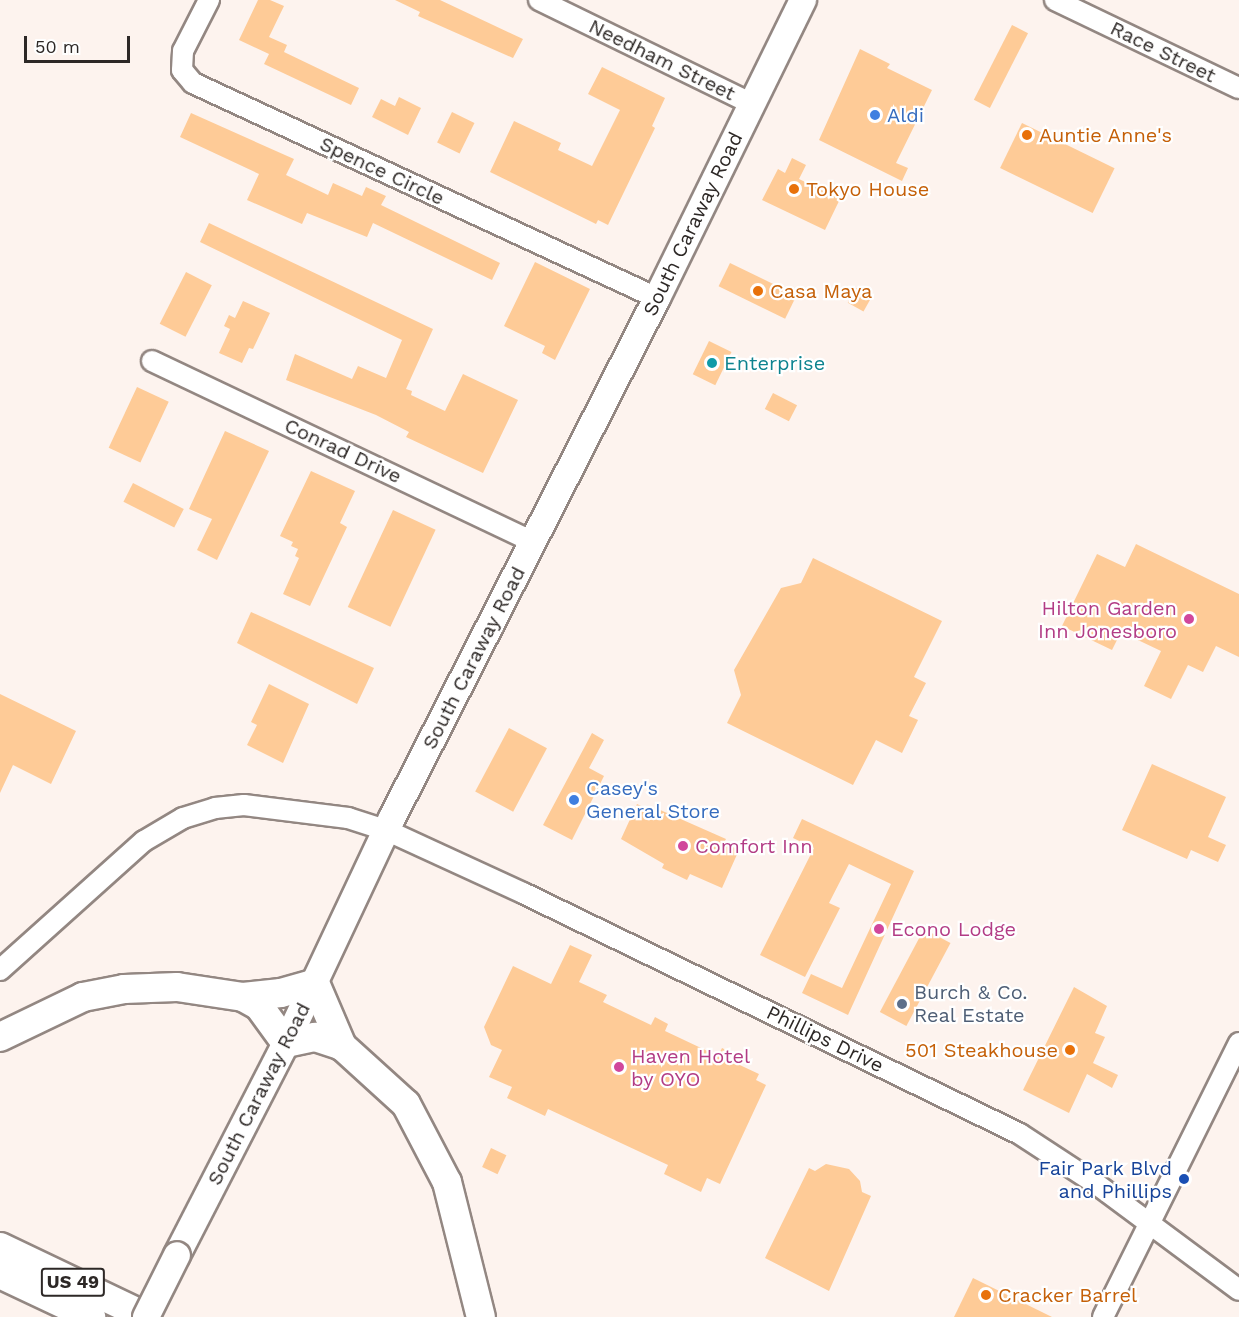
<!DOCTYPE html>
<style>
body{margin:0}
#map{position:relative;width:1239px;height:1317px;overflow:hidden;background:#fdf3ee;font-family:"Work Sans",sans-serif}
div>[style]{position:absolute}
.building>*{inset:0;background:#fecb97;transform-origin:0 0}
.roads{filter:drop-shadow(2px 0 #938782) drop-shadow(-2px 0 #938782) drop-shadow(0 2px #938782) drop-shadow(0 -2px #938782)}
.minor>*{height:20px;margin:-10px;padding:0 10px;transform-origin:10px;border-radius:10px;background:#fff}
.major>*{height:26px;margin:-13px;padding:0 13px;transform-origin:13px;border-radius:13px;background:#fff}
.highway>*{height:28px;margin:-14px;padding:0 14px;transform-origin:14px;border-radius:14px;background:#fff}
.bridges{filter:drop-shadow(2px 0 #938782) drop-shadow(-2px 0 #938782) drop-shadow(0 2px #938782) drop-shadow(0 -2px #938782)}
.major-bridge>*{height:26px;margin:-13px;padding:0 13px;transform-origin:13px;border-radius:13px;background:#fff}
.dots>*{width:16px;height:16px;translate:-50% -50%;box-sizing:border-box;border:3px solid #fff;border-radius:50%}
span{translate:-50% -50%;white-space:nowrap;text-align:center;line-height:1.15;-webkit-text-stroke:4.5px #fff;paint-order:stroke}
.shield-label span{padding:2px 4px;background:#fff;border:2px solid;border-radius:4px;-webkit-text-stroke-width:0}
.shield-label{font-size:18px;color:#2d2826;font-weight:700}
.street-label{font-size:20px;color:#2d2826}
.shop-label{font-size:20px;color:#366cbe}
.left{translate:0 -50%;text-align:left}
.food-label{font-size:20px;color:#c56008}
.right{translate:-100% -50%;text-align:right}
.culture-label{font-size:20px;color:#0d838f}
.hotel-label{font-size:20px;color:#b23c85}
.service-label{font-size:20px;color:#4e5e75}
.transit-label{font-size:20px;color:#164399}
.scale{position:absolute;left:24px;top:36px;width:106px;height:27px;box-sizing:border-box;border:3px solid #2d2826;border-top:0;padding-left:8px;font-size:18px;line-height:21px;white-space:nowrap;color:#2d2826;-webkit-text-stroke:4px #fff;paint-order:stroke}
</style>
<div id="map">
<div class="building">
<i style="clip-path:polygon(258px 0,270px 0,284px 6px,269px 37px,287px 45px,284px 52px,359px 88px,351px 105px,264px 64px,269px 54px,239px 40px)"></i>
<i style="clip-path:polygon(395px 0,440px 0,523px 39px,513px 58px,418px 16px,420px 12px)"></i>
<i style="left:1012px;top:25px;width:18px;height:84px;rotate:27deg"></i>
<i style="clip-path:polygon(860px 49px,890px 64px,887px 68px,932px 90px,896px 163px,908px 168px,902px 181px,819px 140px)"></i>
<i style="clip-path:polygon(602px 67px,665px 98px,652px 126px,655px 128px,608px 225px,598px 220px,596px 224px,490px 172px,514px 121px,561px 143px,558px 150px,592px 166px,620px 110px,588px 94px)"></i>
<i style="clip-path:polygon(399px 97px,421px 108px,408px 135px,372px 117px,381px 99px,395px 106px)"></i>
<i style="left:452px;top:112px;width:25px;height:34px;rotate:26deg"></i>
<i style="clip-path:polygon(191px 113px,294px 159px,286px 175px,328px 195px,333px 183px,362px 196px,366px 187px,386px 196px,381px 205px,500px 263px,492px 280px,373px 223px,367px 237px,307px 213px,302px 224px,247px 200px,259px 174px,180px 137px)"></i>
<i style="left:1022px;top:123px;width:103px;height:50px;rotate:26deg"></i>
<i style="clip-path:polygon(792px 158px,806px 165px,799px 179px,840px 199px,825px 230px,762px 200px,778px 169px,785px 173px)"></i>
<i style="clip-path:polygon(209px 223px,433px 329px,406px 389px,412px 391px,411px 395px,445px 411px,463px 374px,518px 400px,483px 473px,406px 437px,409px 432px,376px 415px,286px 380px,295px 354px,352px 379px,358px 366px,386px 378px,402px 340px,200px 242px)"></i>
<i style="clip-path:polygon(535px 262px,590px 289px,555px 360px,542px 353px,545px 346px,504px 326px)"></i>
<i style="left:730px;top:263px;width:74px;height:26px;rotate:26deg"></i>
<i style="left:186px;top:272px;width:29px;height:58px;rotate:27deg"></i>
<i style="left:856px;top:288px;width:18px;height:17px;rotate:29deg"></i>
<i style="clip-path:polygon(243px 301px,270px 313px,253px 349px,249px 348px,242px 363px,219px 353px,230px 329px,224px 326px,229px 315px,235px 318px)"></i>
<i style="left:709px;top:341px;width:25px;height:37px;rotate:26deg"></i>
<i style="left:137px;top:387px;width:35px;height:67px;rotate:25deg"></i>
<i style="left:773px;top:393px;width:27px;height:18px;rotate:27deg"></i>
<i style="clip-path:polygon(225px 431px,269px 451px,217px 560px,197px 550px,212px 519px,189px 509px)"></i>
<i style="clip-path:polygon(311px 471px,355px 491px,340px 523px,347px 527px,310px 606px,283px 594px,299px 558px,295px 556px,298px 549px,291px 546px,293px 542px,280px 536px)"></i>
<i style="left:133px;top:483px;width:57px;height:21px;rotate:27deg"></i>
<i style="left:393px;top:510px;width:47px;height:107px;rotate:25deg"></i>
<i style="clip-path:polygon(1136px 544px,1239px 594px,1239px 657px,1216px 646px,1203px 672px,1188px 665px,1171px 699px,1144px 686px,1161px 651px,1121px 632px,1112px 650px,1062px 626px,1097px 554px,1125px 567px)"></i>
<i style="clip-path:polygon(813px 558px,942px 621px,914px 677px,926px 683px,909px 716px,918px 720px,902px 753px,876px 740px,853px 785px,727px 723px,741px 695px,734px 670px,781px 588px,801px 583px)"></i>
<i style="clip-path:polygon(251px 612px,374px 668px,357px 704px,237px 643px)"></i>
<i style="clip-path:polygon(269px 684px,309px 704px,283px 763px,247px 745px,257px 725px,251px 722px)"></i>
<i style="clip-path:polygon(0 694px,76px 731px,51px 784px,13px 765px,0 793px)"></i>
<i style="left:509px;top:728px;width:43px;height:72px;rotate:28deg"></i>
<i style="clip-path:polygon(592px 733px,604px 740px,589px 768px,604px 776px,572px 840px,543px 825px)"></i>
<i style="clip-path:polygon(1152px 764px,1226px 797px,1208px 837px,1226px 845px,1218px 862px,1191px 850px,1187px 859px,1122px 830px)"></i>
<i style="clip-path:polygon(637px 804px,656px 813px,658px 809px,726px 839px,724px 843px,739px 850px,722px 888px,690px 874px,687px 880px,662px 868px,664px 864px,621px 839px)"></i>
<i style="clip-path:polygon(802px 819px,914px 871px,848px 1015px,802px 993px,811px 974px,842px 988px,891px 884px,849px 864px,829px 903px,840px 908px,805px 977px,760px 955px,814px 848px,793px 838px)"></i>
<i style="left:924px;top:929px;width:30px;height:94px;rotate:28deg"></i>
<i style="clip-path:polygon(570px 945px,592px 955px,579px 982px,607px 995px,603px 1002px,651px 1025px,655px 1017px,668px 1024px,665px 1031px,718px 1056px,722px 1048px,732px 1053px,729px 1060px,759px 1074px,756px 1080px,766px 1085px,720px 1184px,707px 1178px,701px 1192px,664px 1174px,668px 1165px,548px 1109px,545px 1116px,507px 1098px,512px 1087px,489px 1077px,502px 1050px,491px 1045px,484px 1027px,513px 966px,551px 984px)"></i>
<i style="clip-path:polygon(1074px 987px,1107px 1006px,1095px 1033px,1105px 1037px,1093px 1063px,1118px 1075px,1112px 1088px,1087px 1074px,1069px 1113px,1023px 1090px)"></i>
<i style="left:491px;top:1148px;width:17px;height:21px;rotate:25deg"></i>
<i style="clip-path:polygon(826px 1164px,849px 1169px,860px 1181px,862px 1192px,871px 1196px,829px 1291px,765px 1258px,809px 1168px,815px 1171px)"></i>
<i style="clip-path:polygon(973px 1278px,1052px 1317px,954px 1317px)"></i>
</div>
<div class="roads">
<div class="minor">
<i style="left:209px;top:0;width:57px;rotate:117deg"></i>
<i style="left:183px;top:51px;width:19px;rotate:93deg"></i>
<i style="left:182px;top:70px;width:17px;rotate:50deg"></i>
<i style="left:193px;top:83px;width:511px;rotate:24.86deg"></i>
<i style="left:539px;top:0;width:237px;rotate:26deg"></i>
<i style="left:1055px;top:0;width:204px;rotate:25.6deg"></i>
<i style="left:152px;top:361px;width:422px;rotate:25.4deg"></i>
<i style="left:0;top:970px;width:193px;rotate:-41.9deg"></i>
<i style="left:144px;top:841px;width:45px;rotate:-30.5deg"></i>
<i style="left:183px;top:818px;width:34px;rotate:-17deg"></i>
<i style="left:215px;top:808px;width:29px;rotate:-6deg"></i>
<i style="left:244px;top:805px;width:105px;rotate:7.1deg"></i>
<i style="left:348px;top:818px;width:40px;rotate:18deg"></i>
<i style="left:386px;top:830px;width:151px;rotate:24.7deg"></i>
<i style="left:523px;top:893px;width:552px;rotate:25.87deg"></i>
<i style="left:1020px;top:1134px;width:90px;rotate:33.2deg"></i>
<i style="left:1095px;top:1183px;width:179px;rotate:36.6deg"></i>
<i style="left:1103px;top:1317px;width:306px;rotate:-63.6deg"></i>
</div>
<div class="major">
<i style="left:177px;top:1255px;width:238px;rotate:-62.8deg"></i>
<i style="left:286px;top:1043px;width:249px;rotate:-64.8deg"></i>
<i style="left:392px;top:818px;width:584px;rotate:-63deg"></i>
<i style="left:657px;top:298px;width:332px;rotate:-63.9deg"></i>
</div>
<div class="highway">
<i style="left:243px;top:997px;width:18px;rotate:29deg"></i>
<i style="left:259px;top:1006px;width:46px;rotate:53.9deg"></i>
<i style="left:286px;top:1043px;width:30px;rotate:-12deg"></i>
<i style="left:315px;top:1037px;width:28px;rotate:18deg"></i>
<i style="left:342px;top:1046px;width:86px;rotate:42.2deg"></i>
<i style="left:406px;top:1104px;width:88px;rotate:62.3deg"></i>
<i style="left:447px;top:1182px;width:139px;rotate:75.9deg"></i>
<i style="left:0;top:1037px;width:92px;rotate:-25.7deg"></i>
<i style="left:83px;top:997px;width:42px;rotate:-11deg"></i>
<i style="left:124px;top:989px;width:53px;rotate:-2.2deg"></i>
<i style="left:177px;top:987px;width:67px;rotate:8.6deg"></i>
<i style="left:243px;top:997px;width:38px;rotate:-6deg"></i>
<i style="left:281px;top:993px;width:35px;rotate:-16deg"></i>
<i style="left:315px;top:983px;width:69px;rotate:66.8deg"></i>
<i style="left:0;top:1247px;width:163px;rotate:25.5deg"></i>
<i style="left:0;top:1274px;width:101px;rotate:25.3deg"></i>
</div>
</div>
<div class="bridges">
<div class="major-bridge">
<i style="left:146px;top:1317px;width:69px;rotate:-63.4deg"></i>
</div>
</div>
<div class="dots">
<i style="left:875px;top:115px;background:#3f7fe0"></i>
<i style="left:1027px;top:135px;background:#e8710a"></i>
<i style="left:794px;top:189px;background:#e8710a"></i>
<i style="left:758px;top:291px;background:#e8710a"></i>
<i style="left:712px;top:363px;background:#0f9aa8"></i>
<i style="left:1189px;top:619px;background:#d1479c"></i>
<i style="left:574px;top:800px;background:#3f7fe0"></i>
<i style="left:683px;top:846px;background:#d1479c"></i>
<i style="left:879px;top:929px;background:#d1479c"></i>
<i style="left:902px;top:1004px;background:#5c6f8a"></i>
<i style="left:1070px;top:1050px;background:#e8710a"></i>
<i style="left:619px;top:1067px;background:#d1479c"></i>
<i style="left:1184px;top:1179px;background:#1a4fb4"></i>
<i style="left:986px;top:1295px;background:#e8710a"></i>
</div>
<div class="shield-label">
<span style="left:73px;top:1282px">US 49</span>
</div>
<div class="street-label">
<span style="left:1163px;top:52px;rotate:26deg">Race Street</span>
<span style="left:662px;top:60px;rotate:26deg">Needham Street</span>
<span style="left:382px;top:171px;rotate:25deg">Spence Circle</span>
<span style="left:693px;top:224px;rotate:-64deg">South Caraway Road</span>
<span style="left:343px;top:451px;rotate:25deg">Conrad Drive</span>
<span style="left:474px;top:658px;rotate:-63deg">South Caraway Road</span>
<span style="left:825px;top:1039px;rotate:26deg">Phillips Drive</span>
<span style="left:259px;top:1094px;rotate:-63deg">South Caraway Road</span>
</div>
<div class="shop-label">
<span class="left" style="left:887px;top:115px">Aldi</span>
<span class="left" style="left:586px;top:800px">Casey's<br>General Store</span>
</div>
<div class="food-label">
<span class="left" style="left:1039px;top:135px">Auntie Anne's</span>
<span class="left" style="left:806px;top:189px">Tokyo House</span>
<span class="left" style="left:770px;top:291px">Casa Maya</span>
<span class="right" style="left:1058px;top:1050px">501 Steakhouse</span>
<span class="left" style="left:998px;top:1295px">Cracker Barrel</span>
</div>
<div class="culture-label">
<span class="left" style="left:724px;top:363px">Enterprise</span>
</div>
<div class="hotel-label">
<span class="right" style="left:1177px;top:620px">Hilton Garden<br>Inn Jonesboro</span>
<span class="left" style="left:695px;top:846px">Comfort Inn</span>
<span class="left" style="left:891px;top:929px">Econo Lodge</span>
<span class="left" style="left:631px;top:1068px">Haven Hotel<br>by OYO</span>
</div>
<div class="service-label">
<span class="left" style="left:914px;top:1004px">Burch &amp; Co.<br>Real Estate</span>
</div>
<div class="transit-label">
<span class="right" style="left:1172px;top:1180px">Fair Park Blvd<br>and Phillips</span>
</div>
<div class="scale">50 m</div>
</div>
